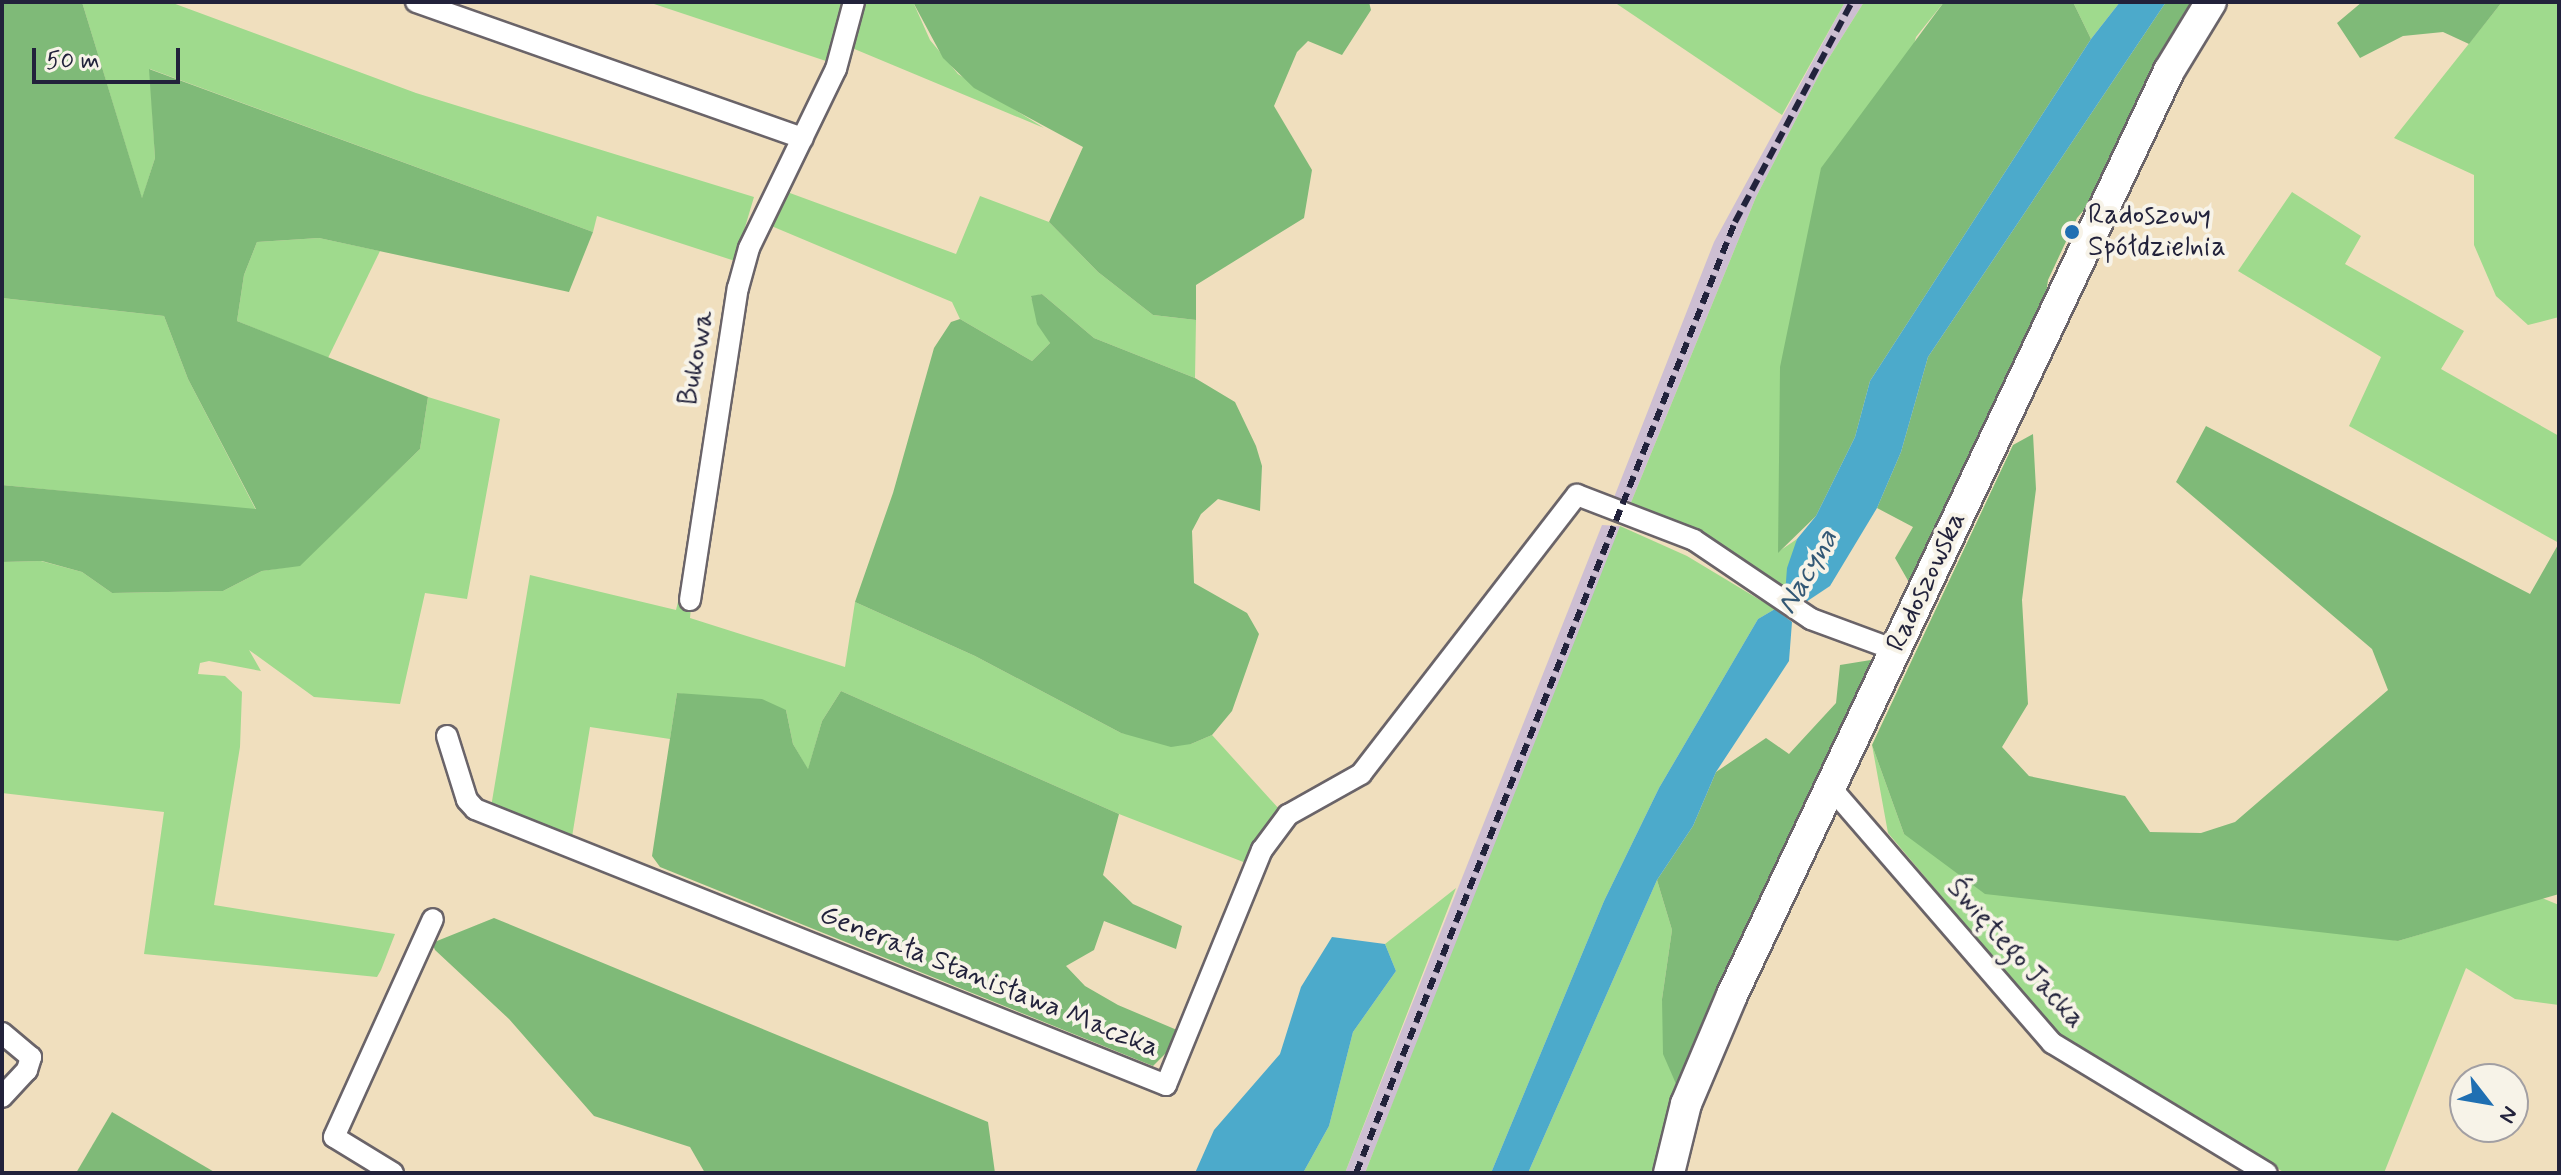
<!DOCTYPE html>
<meta charset="utf-8">
<style>
body{margin:0}
#map{position:relative;width:2561px;height:1175px;overflow:hidden;background:#f0dfbe;font-family:Mynerve,sans-serif}
div>[style]{position:absolute}
.industrial>*{inset:0;background:#cdbed2}
.green>*{inset:0;background:#9fda8d}
.forest>*{inset:0;background:#7fba78}
.water>*{inset:0;background:#4caacb}
.roads{filter:drop-shadow(2px 0 #6a6469) drop-shadow(-2px 0 #6a6469) drop-shadow(0 2px #6a6469) drop-shadow(0 -2px #6a6469)}
.street>*{height:20px;margin:-10px;padding:0 10px;transform-origin:10px;border-radius:10px;background:#fff}
.secondary>*{height:30px;margin:-15px;padding:0 15px;transform-origin:15px;border-radius:15px;background:#fff}
.rail>*{height:6px;margin-top:-3px;transform-origin:0;background:repeating-linear-gradient(90deg,#22223b 0 12px,transparent 0 18px)}
.dots>*{width:22px;height:22px;translate:-50% -50%;box-sizing:border-box;border:4px solid #f7f3e8;border-radius:50%}
span{translate:-50% -50%;white-space:nowrap;text-align:center;line-height:1.15;-webkit-text-stroke:8px #f7f3e8;paint-order:stroke}
.poi-label{font-size:28px;color:#22223b}
.left{translate:0 -50%;text-align:left}
.street-label{font-size:28px;color:#22223b}
.water-label{font-size:30px;color:#335875;font-style:italic}
.frame{position:absolute;inset:0;border:4px solid #22223b;pointer-events:none}
.north{position:absolute;left:2449px;top:1063px;width:80px;height:80px;box-sizing:border-box;background:#f7f3e8;border:2px solid #a29fa3;border-radius:50%;rotate:121deg;font-size:22px;font-weight:700;line-height:32px;text-align:center;color:#22223b}
.north::after{content:'';display:block;margin:auto;width:28px;height:36px;background:#1f6fb2;clip-path:polygon(50% 0,100% 100%,50% 72%,0 100%)}
.scale{position:absolute;left:32px;top:48px;width:148px;height:36px;box-sizing:border-box;border:4px solid #22223b;border-top:0;padding-left:10px;font-size:24px;line-height:28px;white-space:nowrap;color:#22223b;-webkit-text-stroke:6px #f7f3e8;paint-order:stroke}
</style>
<div id="map">
<div class="industrial">
<i style="clip-path:polygon(1845px 2px,1864px 2px,1822px 69px,1756px 197px,1630px 505px,1613px 500px,1714px 242px)"></i>
<i style="clip-path:polygon(1602px 525px,1620px 526px,1588px 616px,1365px 1173px,1345px 1173px)"></i>
</div>
<div class="green">
<i style="clip-path:polygon(82px 2px,170px 2px,416px 93px,754px 197px,735px 261px,597px 216px,593px 232px,150px 69px,155px 158px,142px 199px)"></i>
<i style="clip-path:polygon(648px 2px,846px 2px,829px 62px)"></i>
<i style="clip-path:polygon(866px 2px,913px 2px,930px 40px,958px 74px,1044px 128px,852px 48px)"></i>
<i style="clip-path:polygon(1614px 2px,1845px 2px,1782px 115px)"></i>
<i style="clip-path:polygon(1864px 2px,1944px 2px,1916px 37px,1778px 552px,1797px 539px,1785px 594px,1704px 534px,1630px 505px,1756px 197px,1822px 69px)"></i>
<i style="clip-path:polygon(2073px 2px,2120px 2px,2091px 39px)"></i>
<i style="clip-path:polygon(2502px 2px,2559px 2px,2559px 317px,2528px 325px,2496px 296px,2474px 245px,2474px 175px,2394px 138px)"></i>
<i style="clip-path:polygon(779px 189px,956px 254px,980px 196px,1049px 222px,1098px 272px,1153px 315px,1196px 320px,1195px 378px,1094px 338px,1042px 294px,1031px 297px,1050px 343px,1032px 361px,960px 319px,952px 302px,769px 225px)"></i>
<i style="clip-path:polygon(2292px 192px,2361px 236px,2345px 264px,2464px 331px,2441px 369px,2559px 436px,2559px 543px,2349px 426px,2381px 357px,2238px 271px)"></i>
<i style="clip-path:polygon(319px 238px,380px 251px,328px 358px,237px 321px,244px 275px,257px 242px)"></i>
<i style="clip-path:polygon(2px 298px,164px 316px,188px 379px,256px 510px,2px 485px)"></i>
<i style="clip-path:polygon(428px 397px,500px 419px,467px 599px,425px 593px,400px 704px,314px 697px,249px 650px,261px 671px,209px 661px,200px 663px,198px 674px,225px 676px,242px 692px,240px 747px,214px 905px,395px 934px,381px 970px,377px 977px,144px 954px,164px 812px,2px 793px,2px 562px,41px 561px,82px 572px,112px 593px,223px 591px,262px 571px,300px 565px,420px 449px)"></i>
<i style="clip-path:polygon(1620px 526px,1687px 556px,1775px 609px,1758px 619px,1659px 788px,1604px 901px,1491px 1173px,1365px 1173px)"></i>
<i style="clip-path:polygon(530px 575px,676px 610px,678px 602px,691px 608px,690px 618px,845px 667px,855px 602px,975px 656px,1121px 733px,1191px 744px,1212px 735px,1280px 810px,1246px 863px,1119px 814px,841px 691px,822px 721px,808px 770px,793px 744px,786px 710px,677px 693px,670px 739px,590px 727px,572px 837px,491px 807px)"></i>
<i style="clip-path:polygon(1872px 745px,1904px 834px,2398px 941px,2542px 898px,2559px 905px,2559px 1005px,2515px 999px,2466px 968px,2384px 1173px,2285px 1173px,2059px 1036px,1888px 833px)"></i>
<i style="clip-path:polygon(1657px 880px,1672px 930px,1662px 999px,1680px 1093px,1654px 1173px,1528px 1173px)"></i>
<i style="clip-path:polygon(1456px 888px,1345px 1173px,1303px 1173px,1329px 1126px,1353px 1032px,1396px 971px,1385px 944px)"></i>
</div>
<div class="forest">
<i style="clip-path:polygon(2px 2px,82px 2px,142px 198px,155px 158px,149px 69px,593px 232px,569px 292px,319px 238px,257px 242px,244px 275px,237px 321px,428px 397px,420px 449px,300px 566px,262px 571px,223px 591px,112px 593px,82px 572px,42px 561px,2px 562px,2px 485px,256px 509px,188px 379px,164px 316px,2px 298px)"></i>
<i style="clip-path:polygon(913px 2px,1369px 2px,1371px 10px,1342px 55px,1308px 41px,1297px 52px,1274px 106px,1312px 170px,1304px 218px,1196px 285px,1196px 320px,1153px 315px,1098px 272px,1049px 222px,1083px 147px,974px 88px,943px 58px)"></i>
<i style="clip-path:polygon(1944px 2px,2073px 2px,2091px 39px,1870px 381px,1855px 437px,1816px 516px,1778px 553px,1780px 367px,1821px 168px)"></i>
<i style="clip-path:polygon(2166px 2px,2197px 2px,2098px 194px,2077px 218px,2048px 280px,2043px 318px,1914px 591px,1895px 558px,1913px 527px,1877px 508px,1901px 452px,1928px 357px)"></i>
<i style="clip-path:polygon(2362px 2px,2502px 2px,2469px 44px,2443px 32px,2403px 36px,2360px 58px,2337px 23px)"></i>
<i style="clip-path:polygon(1042px 294px,1094px 338px,1195px 378px,1235px 402px,1256px 446px,1262px 466px,1260px 511px,1218px 499px,1201px 514px,1192px 531px,1194px 583px,1247px 613px,1259px 634px,1232px 711px,1212px 735px,1191px 744px,1171px 747px,1121px 733px,975px 656px,855px 602px,893px 493px,934px 348px,951px 322px,960px 319px,1032px 361px,1050px 343px,1037px 324px,1031px 296px)"></i>
<i style="clip-path:polygon(2206px 426px,2530px 594px,2559px 543px,2559px 894px,2398px 941px,1985px 894px,1904px 834px,1872px 745px,2013px 445px,2033px 434px,2036px 489px,2022px 600px,2028px 704px,2002px 747px,2029px 776px,2125px 796px,2150px 832px,2201px 833px,2235px 822px,2388px 690px,2372px 649px,2176px 482px)"></i>
<i style="clip-path:polygon(1877px 659px,1680px 1093px,1663px 1054px,1662px 999px,1672px 930px,1657px 880px,1693px 826px,1716px 772px,1766px 738px,1789px 754px,1836px 703px,1840px 665px)"></i>
<i style="clip-path:polygon(841px 691px,1119px 814px,1103px 875px,1133px 904px,1182px 926px,1176px 949px,1104px 921px,1094px 950px,1066px 966px,1085px 986px,1118px 1005px,1177px 1030px,1170px 1049px,1153px 1066px,660px 867px,652px 856px,677px 693px,762px 699px,786px 710px,793px 744px,808px 769px,822px 721px)"></i>
<i style="clip-path:polygon(494px 918px,988px 1122px,995px 1173px,705px 1173px,690px 1147px,594px 1116px,509px 1019px,435px 950px,432px 943px)"></i>
<i style="clip-path:polygon(112px 1112px,216px 1173px,76px 1173px)"></i>
</div>
<div class="water">
<i style="clip-path:polygon(2120px 2px,2166px 2px,1928px 357px,1901px 452px,1877px 508px,1830px 586px,1803px 604px,1785px 594px,1787px 568px,1797px 539px,1816px 516px,1855px 437px,1870px 381px,2091px 39px)"></i>
<i style="clip-path:polygon(1775px 609px,1792px 622px,1789px 661px,1716px 772px,1693px 826px,1657px 880px,1528px 1173px,1491px 1173px,1604px 901px,1659px 788px,1758px 619px)"></i>
<i style="clip-path:polygon(1332px 937px,1385px 944px,1396px 971px,1353px 1032px,1329px 1126px,1303px 1173px,1195px 1173px,1214px 1130px,1280px 1054px,1301px 987px)"></i>
</div>
<div class="roads">
<div class="street">
<i style="left:416px;top:2px;width:410px;rotate:19.4deg"></i>
<i style="left:690px;top:600px;width:316px;rotate:-81.3deg"></i>
<i style="left:738px;top:288px;width:41px;rotate:-74.6deg"></i>
<i style="left:749px;top:248px;width:199px;rotate:-64.1deg"></i>
<i style="left:836px;top:69px;width:69px;rotate:-75deg"></i>
<i style="left:447px;top:736px;width:67px;rotate:72.6deg"></i>
<i style="left:467px;top:800px;width:12px;rotate:48deg"></i>
<i style="left:475px;top:809px;width:744px;rotate:21.77deg"></i>
<i style="left:1166px;top:1085px;width:254px;rotate:-67.8deg"></i>
<i style="left:1262px;top:850px;width:44px;rotate:-53.4deg"></i>
<i style="left:1288px;top:815px;width:84px;rotate:-29.3deg"></i>
<i style="left:1361px;top:774px;width:353px;rotate:-52.3deg"></i>
<i style="left:1577px;top:495px;width:125px;rotate:21deg"></i>
<i style="left:1694px;top:540px;width:141px;rotate:34deg"></i>
<i style="left:1811px;top:619px;width:90px;rotate:20.3deg"></i>
<i style="left:1832px;top:789px;width:336px;rotate:49.1deg"></i>
<i style="left:2052px;top:1043px;width:251px;rotate:31.2deg"></i>
<i style="left:2px;top:1033px;width:38px;rotate:40deg"></i>
<i style="left:31px;top:1057px;width:14px;rotate:107deg"></i>
<i style="left:27px;top:1070px;width:37px;rotate:133deg"></i>
<i style="left:393px;top:1173px;width:69px;rotate:-148.6deg"></i>
<i style="left:334px;top:1137px;width:239px;rotate:-65.6deg"></i>
</div>
<div class="secondary">
<i style="left:1669px;top:1173px;width:71px;rotate:-76.2deg"></i>
<i style="left:1686px;top:1104px;width:118px;rotate:-67.1deg"></i>
<i style="left:1732px;top:995px;width:1022px;rotate:-64.69deg"></i>
<i style="left:2169px;top:71px;width:81px;rotate:-58.7deg"></i>
</div>
</div>
<div class="rail">
<i style="left:1356px;top:1173px;width:1024px;rotate:-68.27deg"></i>
<i style="left:1735px;top:222px;width:249px;rotate:-62deg"></i>
</div>
<div class="dots">
<i style="left:2072px;top:232px;background:#1f6fb2"></i>
</div>
<div class="poi-label">
<span class="left" style="left:2088px;top:232px">Radoszowy<br>Spółdzielnia</span>
</div>
<div class="street-label">
<span style="left:697px;top:358px;rotate:-80deg">Bukowa</span>
<span style="left:1927px;top:582px;rotate:-65deg">Radoszowska</span>
<span style="left:2015px;top:954px;rotate:48deg">Świętego Jacka</span>
<span style="left:989px;top:982px;rotate:22deg">Generała Stanisława Maczka</span>
</div>
<div class="water-label">
<span style="left:1808px;top:572px;rotate:-60deg">Nacyna</span>
</div>
<div class="frame"></div>
<div class="north">N</div>
<div class="scale">50 m</div>
</div>
